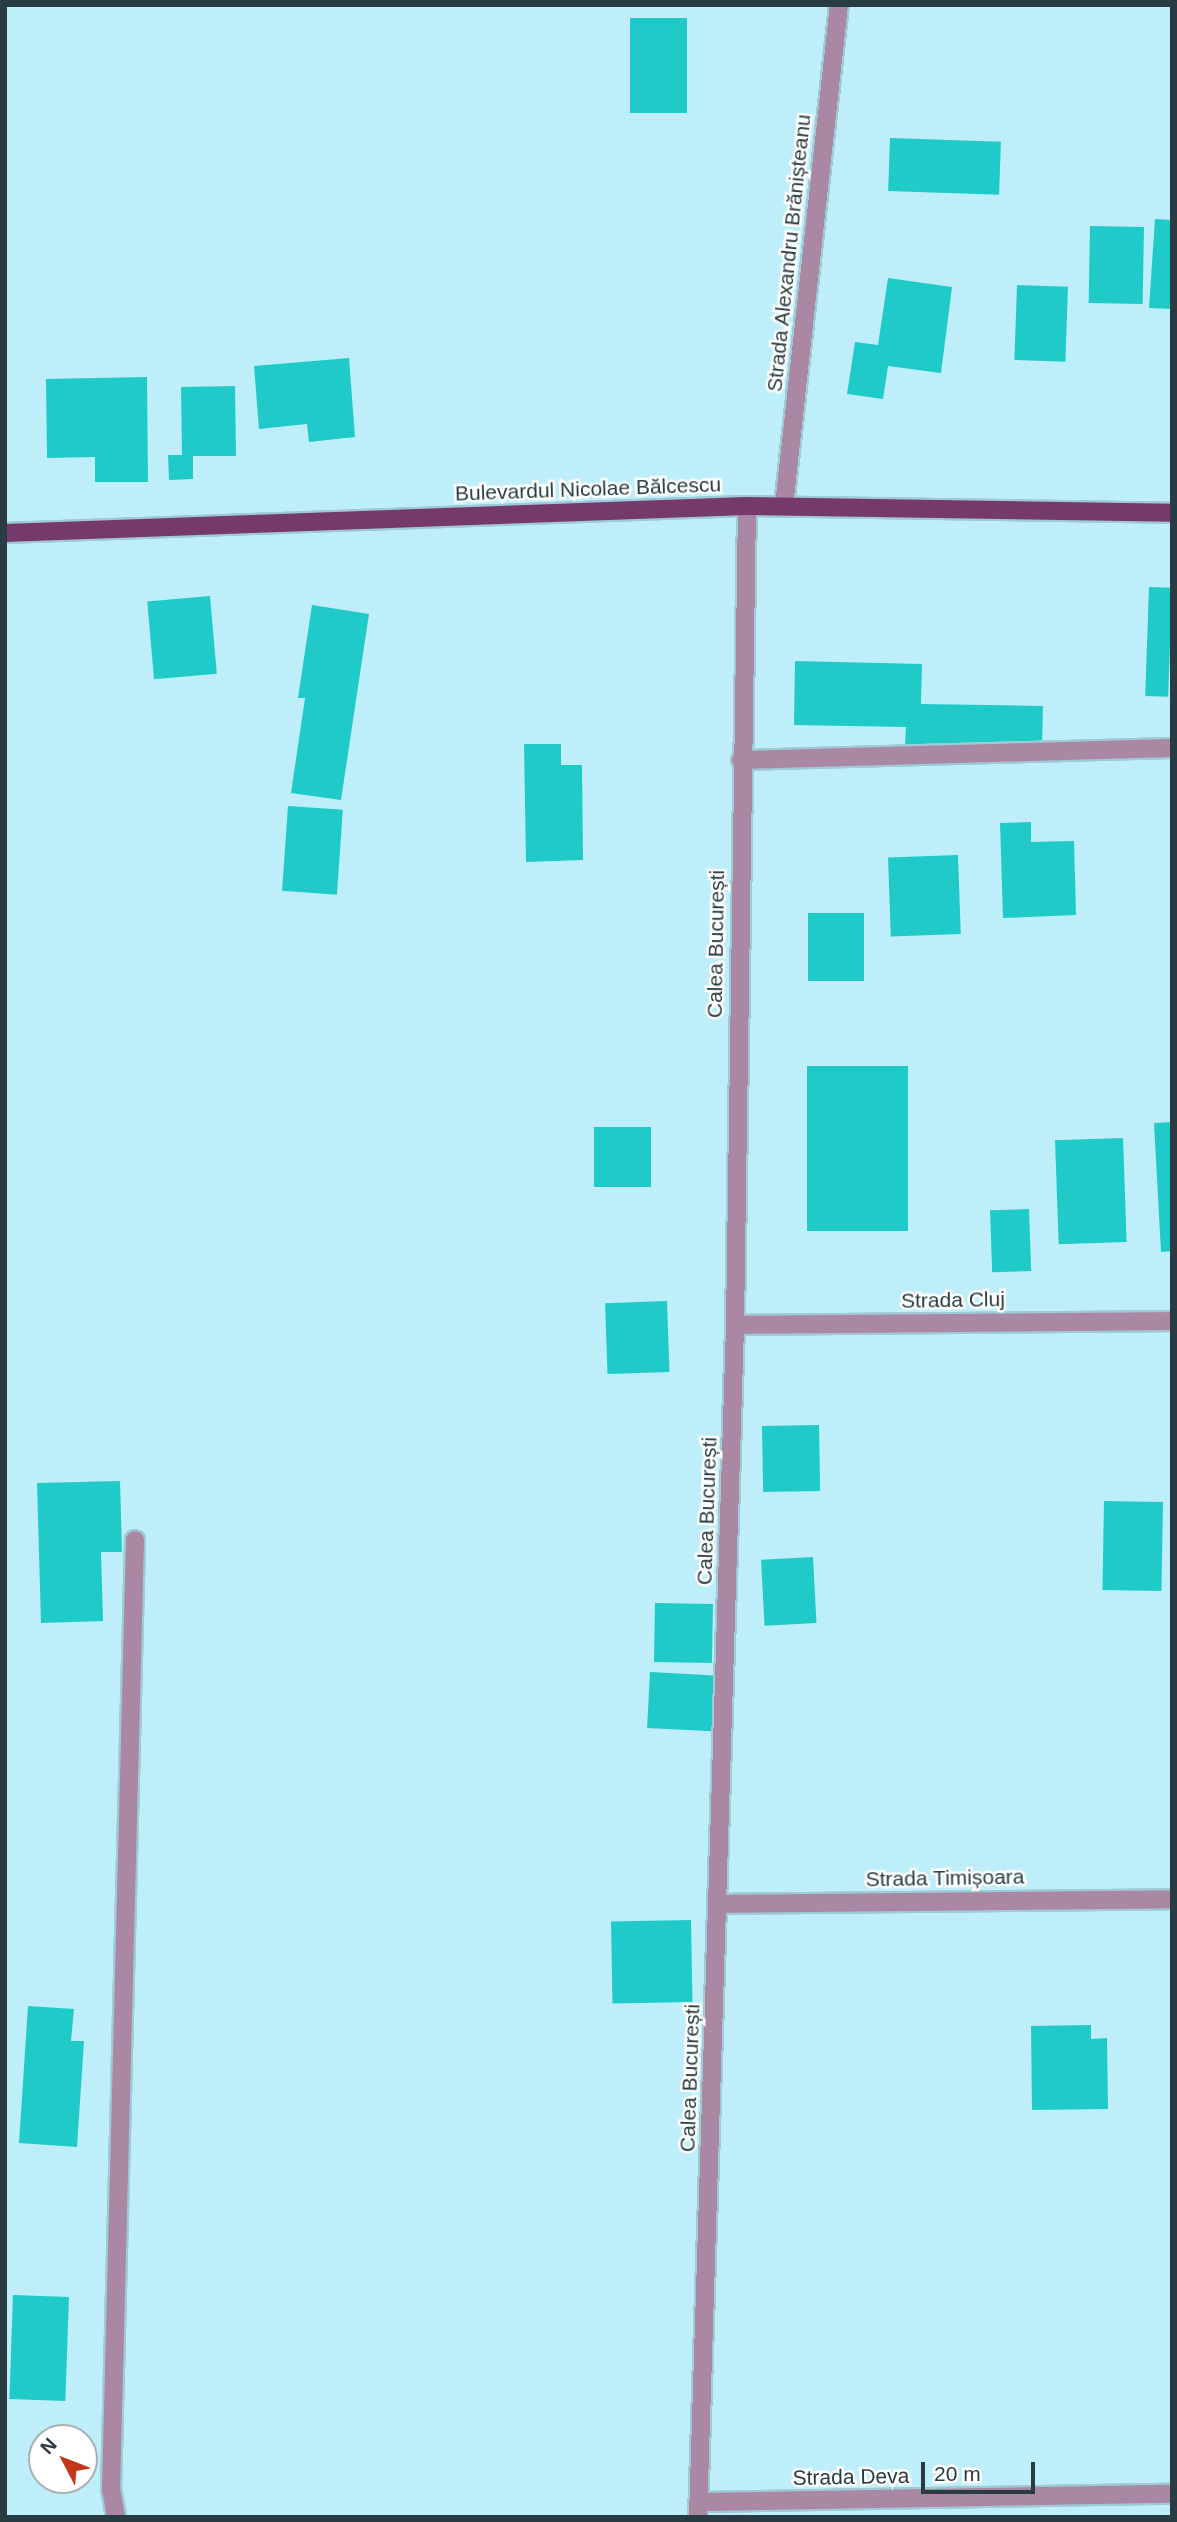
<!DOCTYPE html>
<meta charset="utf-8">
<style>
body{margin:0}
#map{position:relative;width:1177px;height:2522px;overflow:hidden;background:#bdeefa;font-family:Arial,sans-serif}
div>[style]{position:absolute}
.building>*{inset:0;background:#20cac8;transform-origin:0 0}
.roads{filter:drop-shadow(2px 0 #9fcad5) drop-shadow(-2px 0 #9fcad5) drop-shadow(0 2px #9fcad5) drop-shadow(0 -2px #9fcad5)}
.minor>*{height:18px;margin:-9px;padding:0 9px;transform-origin:9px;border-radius:9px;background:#aa87a3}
.major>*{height:18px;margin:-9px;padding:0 9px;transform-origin:9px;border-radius:9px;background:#75396b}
span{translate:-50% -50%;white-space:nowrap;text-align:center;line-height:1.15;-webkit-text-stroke:5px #fff;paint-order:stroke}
.street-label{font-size:21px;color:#293c41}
.frame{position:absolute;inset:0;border:7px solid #293c41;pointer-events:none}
.north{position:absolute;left:28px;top:2424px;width:70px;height:70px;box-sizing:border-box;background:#fff;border:2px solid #a9b1b3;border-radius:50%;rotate:312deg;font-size:19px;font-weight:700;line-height:28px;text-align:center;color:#293c41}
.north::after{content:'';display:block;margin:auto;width:24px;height:32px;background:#c23718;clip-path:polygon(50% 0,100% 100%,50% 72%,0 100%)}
.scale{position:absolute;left:921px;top:2462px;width:114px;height:32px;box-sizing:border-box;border:4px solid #293c41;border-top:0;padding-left:9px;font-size:21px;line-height:24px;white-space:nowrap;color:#293c41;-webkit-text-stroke:5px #fff;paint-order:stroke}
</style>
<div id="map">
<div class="building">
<i style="left:630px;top:18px;width:57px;height:95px"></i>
<i style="left:890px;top:138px;width:111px;height:53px;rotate:2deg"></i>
<i style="clip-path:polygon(1155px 219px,1172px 220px,1172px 309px,1149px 308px)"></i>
<i style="left:1090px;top:226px;width:54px;height:77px;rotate:1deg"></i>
<i style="clip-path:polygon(888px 278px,952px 287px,941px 373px,888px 366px,883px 399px,847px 394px,855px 342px,878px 345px)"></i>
<i style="left:1017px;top:285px;width:51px;height:75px;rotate:2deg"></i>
<i style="clip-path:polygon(349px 358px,355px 437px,309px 442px,307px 424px,259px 429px,254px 366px)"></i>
<i style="clip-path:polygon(147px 377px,148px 482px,95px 482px,95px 457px,47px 458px,46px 379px)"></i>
<i style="clip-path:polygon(235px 386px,236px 456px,193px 456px,193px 479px,169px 480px,168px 455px,182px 455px,181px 387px)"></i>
<i style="left:1149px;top:587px;width:23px;height:109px;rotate:2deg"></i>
<i style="left:210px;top:596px;width:78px;height:63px;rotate:85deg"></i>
<i style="clip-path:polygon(312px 605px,369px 614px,341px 800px,291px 793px,305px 698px,298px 698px)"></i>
<i style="clip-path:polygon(795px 661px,922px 664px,921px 704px,1043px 706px,1042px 747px,905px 745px,906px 727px,794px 725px)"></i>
<i style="clip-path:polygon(524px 744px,561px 744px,561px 765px,582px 765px,583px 860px,526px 862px)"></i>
<i style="left:288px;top:806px;width:55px;height:85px;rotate:4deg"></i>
<i style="clip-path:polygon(1031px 822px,1031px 842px,1074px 841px,1076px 915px,1003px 918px,1000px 823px)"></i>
<i style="left:958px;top:855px;width:79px;height:70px;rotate:88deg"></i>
<i style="left:808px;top:913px;width:56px;height:68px"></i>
<i style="left:908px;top:1066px;width:165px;height:101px;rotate:90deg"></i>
<i style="clip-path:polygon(1172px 1122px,1172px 1251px,1161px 1252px,1154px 1123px)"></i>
<i style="left:651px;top:1127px;width:60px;height:57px;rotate:90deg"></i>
<i style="left:1123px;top:1138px;width:104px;height:68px;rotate:88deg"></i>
<i style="left:1029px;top:1209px;width:62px;height:39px;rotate:88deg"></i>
<i style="left:667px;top:1301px;width:71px;height:62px;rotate:88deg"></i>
<i style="left:819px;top:1425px;width:66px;height:57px;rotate:89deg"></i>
<i style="clip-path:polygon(120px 1481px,122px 1552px,101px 1552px,103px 1621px,41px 1623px,37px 1483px)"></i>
<i style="left:1104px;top:1501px;width:59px;height:89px;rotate:1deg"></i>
<i style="left:813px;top:1557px;width:66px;height:52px;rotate:87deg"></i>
<i style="left:655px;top:1603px;width:58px;height:59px;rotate:1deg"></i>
<i style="left:650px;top:1672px;width:65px;height:56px;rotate:3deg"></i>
<i style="left:691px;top:1920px;width:82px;height:80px;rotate:89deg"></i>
<i style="clip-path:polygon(28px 2006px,74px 2009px,71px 2041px,84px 2041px,77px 2147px,19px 2143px)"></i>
<i style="clip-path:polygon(1091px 2025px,1091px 2039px,1107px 2038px,1108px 2109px,1032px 2110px,1031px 2026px)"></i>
<i style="left:13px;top:2295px;width:56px;height:104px;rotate:2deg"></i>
</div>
<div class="roads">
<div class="minor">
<i style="left:784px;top:506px;width:504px;rotate:-83.74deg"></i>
<i style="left:741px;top:760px;width:431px;rotate:-1.6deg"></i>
<i style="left:735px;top:1325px;width:437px;rotate:-0.5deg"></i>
<i style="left:719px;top:1904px;width:453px;rotate:-0.6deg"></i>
<i style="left:699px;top:2502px;width:473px;rotate:-1deg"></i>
<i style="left:116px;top:2517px;width:28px;rotate:-100deg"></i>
<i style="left:111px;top:2489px;width:949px;rotate:-88.55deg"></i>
<i style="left:698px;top:2517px;width:1193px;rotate:-88.22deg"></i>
<i style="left:735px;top:1325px;width:819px;rotate:-89.16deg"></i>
</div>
<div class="major">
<i style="left:5px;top:533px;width:742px;rotate:-2.08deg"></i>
<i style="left:747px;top:506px;width:425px;rotate:0.9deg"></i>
</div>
</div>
<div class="street-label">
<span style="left:789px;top:253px;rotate:-84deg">Strada Alexandru Brănișteanu</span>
<span style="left:588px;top:489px;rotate:-2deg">Bulevardul Nicolae Bălcescu</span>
<span style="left:716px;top:944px;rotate:-89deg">Calea București</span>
<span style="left:953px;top:1300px;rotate:-1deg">Strada Cluj</span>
<span style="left:707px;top:1511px;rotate:-88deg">Calea București</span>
<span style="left:945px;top:1878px;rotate:-1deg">Strada Timișoara</span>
<span style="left:690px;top:2078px;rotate:-88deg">Calea București</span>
<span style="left:851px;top:2477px;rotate:-1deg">Strada Deva</span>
</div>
<div class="frame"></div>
<div class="north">N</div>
<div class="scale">20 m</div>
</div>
